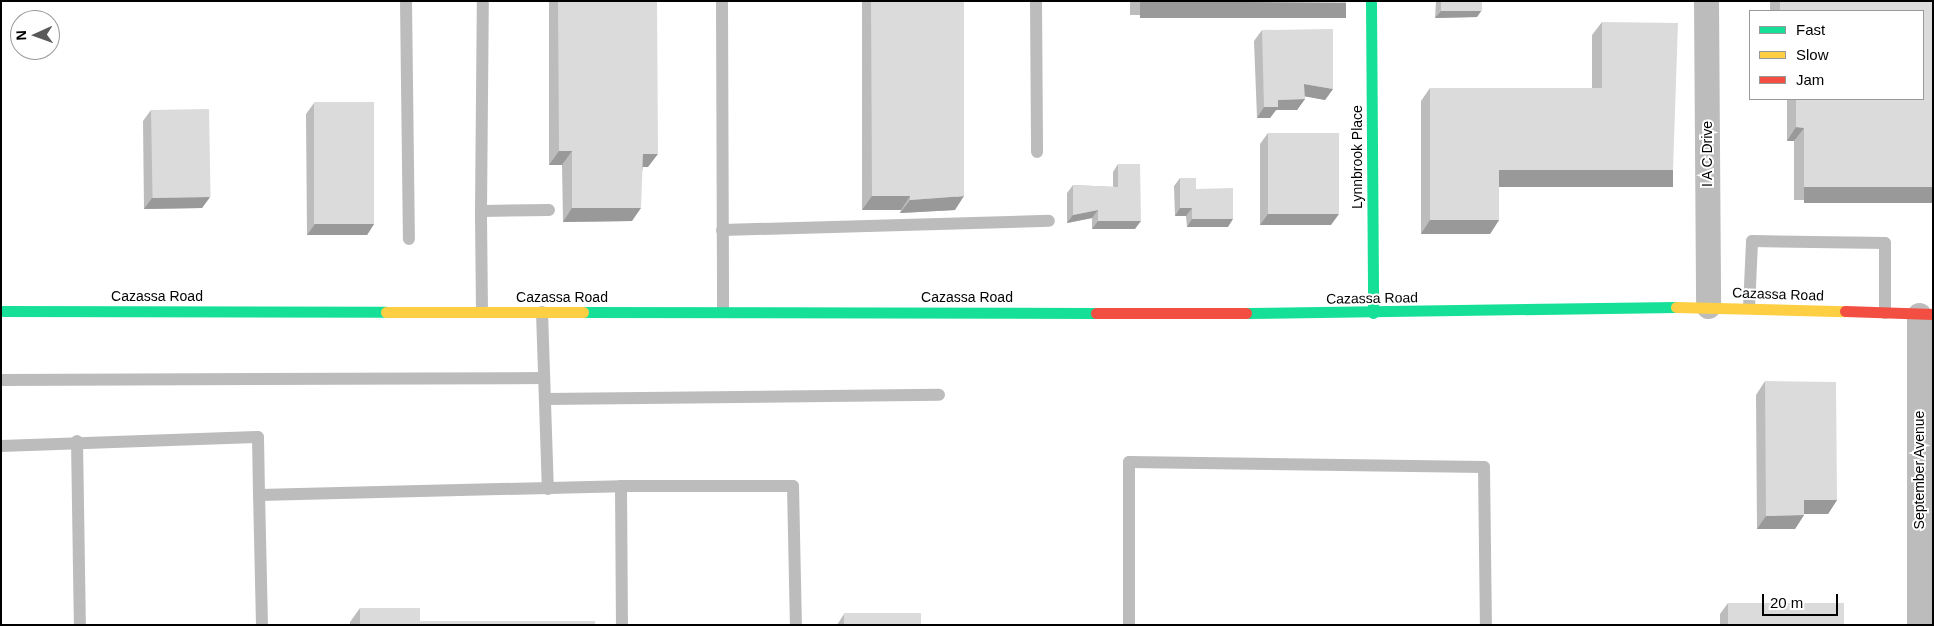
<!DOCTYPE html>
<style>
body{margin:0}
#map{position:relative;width:1934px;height:626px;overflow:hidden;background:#fff;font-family:Arial,sans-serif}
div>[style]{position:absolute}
.lane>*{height:12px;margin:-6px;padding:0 6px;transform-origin:6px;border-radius:6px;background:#bcbcbc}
.street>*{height:25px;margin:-12.5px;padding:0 12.5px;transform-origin:12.5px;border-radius:12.5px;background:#bcbcbc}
.fast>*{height:11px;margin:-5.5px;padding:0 5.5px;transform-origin:5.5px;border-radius:5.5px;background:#16e098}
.slow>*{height:11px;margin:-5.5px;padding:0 5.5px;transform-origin:5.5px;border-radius:5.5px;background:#ffcf43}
.jam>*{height:11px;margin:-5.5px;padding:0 5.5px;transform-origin:5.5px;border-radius:5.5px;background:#f24e42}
.wall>*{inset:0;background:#bcbcbc;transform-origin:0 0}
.shaded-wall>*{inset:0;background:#999;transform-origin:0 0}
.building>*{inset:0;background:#dbdbdb;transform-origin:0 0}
span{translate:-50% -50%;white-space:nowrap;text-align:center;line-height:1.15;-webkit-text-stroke:4px #fff;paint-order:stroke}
.street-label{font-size:14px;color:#000}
.frame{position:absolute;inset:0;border:2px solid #000;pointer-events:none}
.legend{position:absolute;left:1749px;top:10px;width:175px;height:90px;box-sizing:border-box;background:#fff;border:1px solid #999;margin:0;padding:6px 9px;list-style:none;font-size:15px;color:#000}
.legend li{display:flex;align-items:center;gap:10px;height:25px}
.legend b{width:25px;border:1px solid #999}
.north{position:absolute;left:10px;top:10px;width:50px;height:50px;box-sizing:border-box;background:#fff;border:1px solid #999;border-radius:50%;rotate:268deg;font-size:14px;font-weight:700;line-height:20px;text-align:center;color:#000}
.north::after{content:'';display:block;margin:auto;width:18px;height:22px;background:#595959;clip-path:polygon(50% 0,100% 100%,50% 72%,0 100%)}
.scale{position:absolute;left:1762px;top:594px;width:76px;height:22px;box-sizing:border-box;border:2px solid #000;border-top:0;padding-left:6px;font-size:15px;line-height:18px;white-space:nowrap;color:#000;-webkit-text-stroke:4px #fff;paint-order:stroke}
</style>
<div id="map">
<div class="lane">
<i style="left:406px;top:1px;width:238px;rotate:89.3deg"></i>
<i style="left:722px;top:1px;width:311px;rotate:89.8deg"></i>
<i style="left:1036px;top:1px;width:151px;rotate:89.6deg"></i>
<i style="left:481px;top:211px;width:210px;rotate:-89.5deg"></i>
<i style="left:722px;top:230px;width:327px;rotate:-1.6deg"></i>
<i style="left:1749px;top:308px;width:67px;rotate:-87.4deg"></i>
<i style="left:1752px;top:241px;width:133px;rotate:0.9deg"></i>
<i style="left:1885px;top:243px;width:70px;rotate:90deg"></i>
<i style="left:482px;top:312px;width:101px;rotate:-90.6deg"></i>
<i style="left:481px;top:211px;width:68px;rotate:-0.8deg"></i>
<i style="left:542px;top:312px;width:177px;rotate:88.1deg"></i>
<i style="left:1px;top:380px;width:543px;rotate:-0.21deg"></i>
<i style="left:545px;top:399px;width:394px;rotate:-0.6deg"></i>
<i style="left:77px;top:441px;width:184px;rotate:89.1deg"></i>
<i style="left:1px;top:446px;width:257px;rotate:-2deg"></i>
<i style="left:258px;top:437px;width:58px;rotate:89deg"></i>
<i style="left:621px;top:486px;width:172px"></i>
<i style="left:793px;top:486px;width:139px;rotate:88.8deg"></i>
<i style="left:262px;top:625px;width:130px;rotate:-91.3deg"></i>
<i style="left:259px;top:495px;width:362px;rotate:-1.4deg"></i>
<i style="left:621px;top:486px;width:139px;rotate:89.6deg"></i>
<i style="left:1129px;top:625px;width:163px;rotate:-90deg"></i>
<i style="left:1129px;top:462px;width:355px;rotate:0.8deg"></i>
<i style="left:1484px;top:467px;width:158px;rotate:89.3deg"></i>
</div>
<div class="street">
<i style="left:1706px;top:1px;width:305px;rotate:89.6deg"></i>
<i style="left:1919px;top:625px;width:310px;rotate:-90deg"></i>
</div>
<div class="fast">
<i style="left:1371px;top:1px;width:312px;rotate:89.6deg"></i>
<i style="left:1px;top:311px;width:385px;rotate:0.1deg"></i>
<i style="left:583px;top:312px;width:513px;rotate:0.11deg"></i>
<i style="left:1246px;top:313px;width:430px;rotate:-0.8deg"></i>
</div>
<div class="slow">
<i style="left:1676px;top:307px;width:169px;rotate:1.4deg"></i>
<i style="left:386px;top:312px;width:197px"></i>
</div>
<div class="jam">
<i style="left:1845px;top:311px;width:88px;rotate:2deg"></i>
<i style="left:1096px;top:313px;width:150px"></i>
</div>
<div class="wall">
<i style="clip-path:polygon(549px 1px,657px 1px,648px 167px,643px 167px,632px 221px,563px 222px,562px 165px,549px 165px)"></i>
<i style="clip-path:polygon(862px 1px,964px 1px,955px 210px,900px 213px,901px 210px,862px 210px)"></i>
<i style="left:1130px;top:1px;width:216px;height:14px"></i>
<i style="clip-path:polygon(1436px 1px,1482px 1px,1477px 17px,1435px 18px)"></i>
<i style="clip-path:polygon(1770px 1px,1933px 1px,1933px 200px,1794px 200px,1794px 141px,1787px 141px,1787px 99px,1923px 99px,1923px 11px,1770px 11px)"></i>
<i style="clip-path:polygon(1602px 22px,1673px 170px,1664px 184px,1499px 184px,1499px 220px,1490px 234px,1421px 234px,1421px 101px,1430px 88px,1592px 88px,1592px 35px)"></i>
<i style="clip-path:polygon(1262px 30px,1333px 89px,1325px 100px,1305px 96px,1305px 99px,1297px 110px,1276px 110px,1270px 118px,1257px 118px,1254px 41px)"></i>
<i style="clip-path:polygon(314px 103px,374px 224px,367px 235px,307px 235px,306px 114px)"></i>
<i style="clip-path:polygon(151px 110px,210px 197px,202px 208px,144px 209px,143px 121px)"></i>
<i style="clip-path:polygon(1268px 133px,1331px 225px,1260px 225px,1260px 144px)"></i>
<i style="clip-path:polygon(1118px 164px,1135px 229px,1092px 229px,1092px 218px,1067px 223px,1067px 193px,1073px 185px,1113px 187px,1113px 172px)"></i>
<i style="clip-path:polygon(1180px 178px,1228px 227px,1187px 227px,1186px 216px,1175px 216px,1174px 186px)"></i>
<i style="clip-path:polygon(1765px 381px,1837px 500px,1828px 514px,1804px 514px,1804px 515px,1795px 529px,1757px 529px,1756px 395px)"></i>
<i style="clip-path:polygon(1728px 603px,1844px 625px,1720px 625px,1720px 614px)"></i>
<i style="clip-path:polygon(360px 608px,420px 621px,595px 625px,350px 625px,350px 622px)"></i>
<i style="clip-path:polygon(844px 614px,921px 625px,837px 625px)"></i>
</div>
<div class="shaded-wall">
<i style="left:1140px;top:2px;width:206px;height:16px"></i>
<i style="clip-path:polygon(1482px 10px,1477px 17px,1435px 18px,1441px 11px)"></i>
<i style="clip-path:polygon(1304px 84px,1333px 89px,1325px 100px,1297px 95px)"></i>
<i style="clip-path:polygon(1305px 99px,1297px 110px,1276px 110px,1270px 118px,1257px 118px,1264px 107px,1278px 100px)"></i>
<i style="clip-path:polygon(1796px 127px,1804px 128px,1794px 141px,1787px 141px)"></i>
<i style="clip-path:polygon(559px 151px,572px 151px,562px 165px,549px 165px)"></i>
<i style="clip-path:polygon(643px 154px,658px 154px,648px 167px,634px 167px)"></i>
<i style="left:1499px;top:170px;width:174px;height:17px"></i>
<i style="left:1804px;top:187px;width:129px;height:16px"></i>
<i style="clip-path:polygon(872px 196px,910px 196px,901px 210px,862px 210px)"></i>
<i style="clip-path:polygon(964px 196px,955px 210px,900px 213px,910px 200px)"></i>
<i style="clip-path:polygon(210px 197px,202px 208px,144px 209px,152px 198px)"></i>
<i style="clip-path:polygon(572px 208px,641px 208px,632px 221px,563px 222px)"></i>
<i style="clip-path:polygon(1180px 208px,1192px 208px,1186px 216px,1175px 216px)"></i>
<i style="clip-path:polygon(1098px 210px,1092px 218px,1067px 223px,1073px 215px)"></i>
<i style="clip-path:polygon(1268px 214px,1339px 214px,1331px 225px,1260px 225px)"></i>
<i style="clip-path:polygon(1192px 219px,1233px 219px,1228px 227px,1187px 227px)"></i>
<i style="clip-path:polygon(1430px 220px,1499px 220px,1490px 234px,1421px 234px)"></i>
<i style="clip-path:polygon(1098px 221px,1141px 221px,1135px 229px,1092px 229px)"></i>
<i style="clip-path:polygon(315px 224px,374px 224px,367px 235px,307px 235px)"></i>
<i style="clip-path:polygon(1804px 500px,1837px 500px,1828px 514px,1795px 514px)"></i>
<i style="clip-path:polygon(1804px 515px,1795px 529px,1757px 529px,1766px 516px)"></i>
</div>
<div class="building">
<i style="clip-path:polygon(558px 1px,657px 1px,658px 154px,643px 154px,641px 208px,572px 208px,572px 151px,559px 151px)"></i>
<i style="clip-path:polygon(871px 1px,964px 1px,964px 196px,910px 200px,910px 196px,872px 196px)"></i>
<i style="clip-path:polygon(1140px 1px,1346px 1px,1346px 3px)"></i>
<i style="left:1441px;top:1px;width:41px;height:10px"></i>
<i style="clip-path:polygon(1780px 1px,1933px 1px,1933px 187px,1804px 187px,1804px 128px,1796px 127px,1796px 99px,1923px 99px,1923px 11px,1780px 11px)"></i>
<i style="clip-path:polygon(1602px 22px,1678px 23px,1673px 170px,1499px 170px,1499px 220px,1430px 220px,1430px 88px,1602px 88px)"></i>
<i style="clip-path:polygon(1333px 29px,1333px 89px,1304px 84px,1305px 99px,1278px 100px,1278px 107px,1264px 107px,1262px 30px)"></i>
<i style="left:374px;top:102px;width:122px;height:60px;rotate:90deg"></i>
<i style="left:209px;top:109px;width:88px;height:58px;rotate:89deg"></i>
<i style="left:1268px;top:133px;width:71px;height:81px"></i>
<i style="clip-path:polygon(1118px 164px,1140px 164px,1141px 221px,1098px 221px,1098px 210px,1073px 215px,1073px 185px,1118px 187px)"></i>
<i style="clip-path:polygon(1180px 178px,1196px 178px,1196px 189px,1233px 188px,1233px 219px,1192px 219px,1192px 208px,1180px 208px)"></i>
<i style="clip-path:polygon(1765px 381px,1836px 382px,1837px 500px,1804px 500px,1804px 515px,1766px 516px)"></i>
<i style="left:1728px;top:603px;width:116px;height:22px"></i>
<i style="clip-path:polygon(360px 608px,420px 608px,420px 621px,595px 621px,595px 625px,360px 625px)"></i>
<i style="left:921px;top:613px;width:12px;height:77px;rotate:90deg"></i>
</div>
<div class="street-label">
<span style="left:1707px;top:154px;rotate:-90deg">I A C Drive</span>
<span style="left:1357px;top:157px;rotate:-90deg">Lynnbrook Place</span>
<span style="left:1778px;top:294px;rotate:2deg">Cazassa Road</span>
<span style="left:157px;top:296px">Cazassa Road</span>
<span style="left:562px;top:297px">Cazassa Road</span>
<span style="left:967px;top:297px">Cazassa Road</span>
<span style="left:1372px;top:298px;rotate:-1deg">Cazassa Road</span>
<span style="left:1919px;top:470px;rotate:-90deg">September Avenue</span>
</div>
<div class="frame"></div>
<ul class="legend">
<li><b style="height:6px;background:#16e098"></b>Fast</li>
<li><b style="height:6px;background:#ffcf43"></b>Slow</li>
<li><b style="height:6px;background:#f24e42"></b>Jam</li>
</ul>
<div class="north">N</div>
<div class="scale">20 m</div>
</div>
